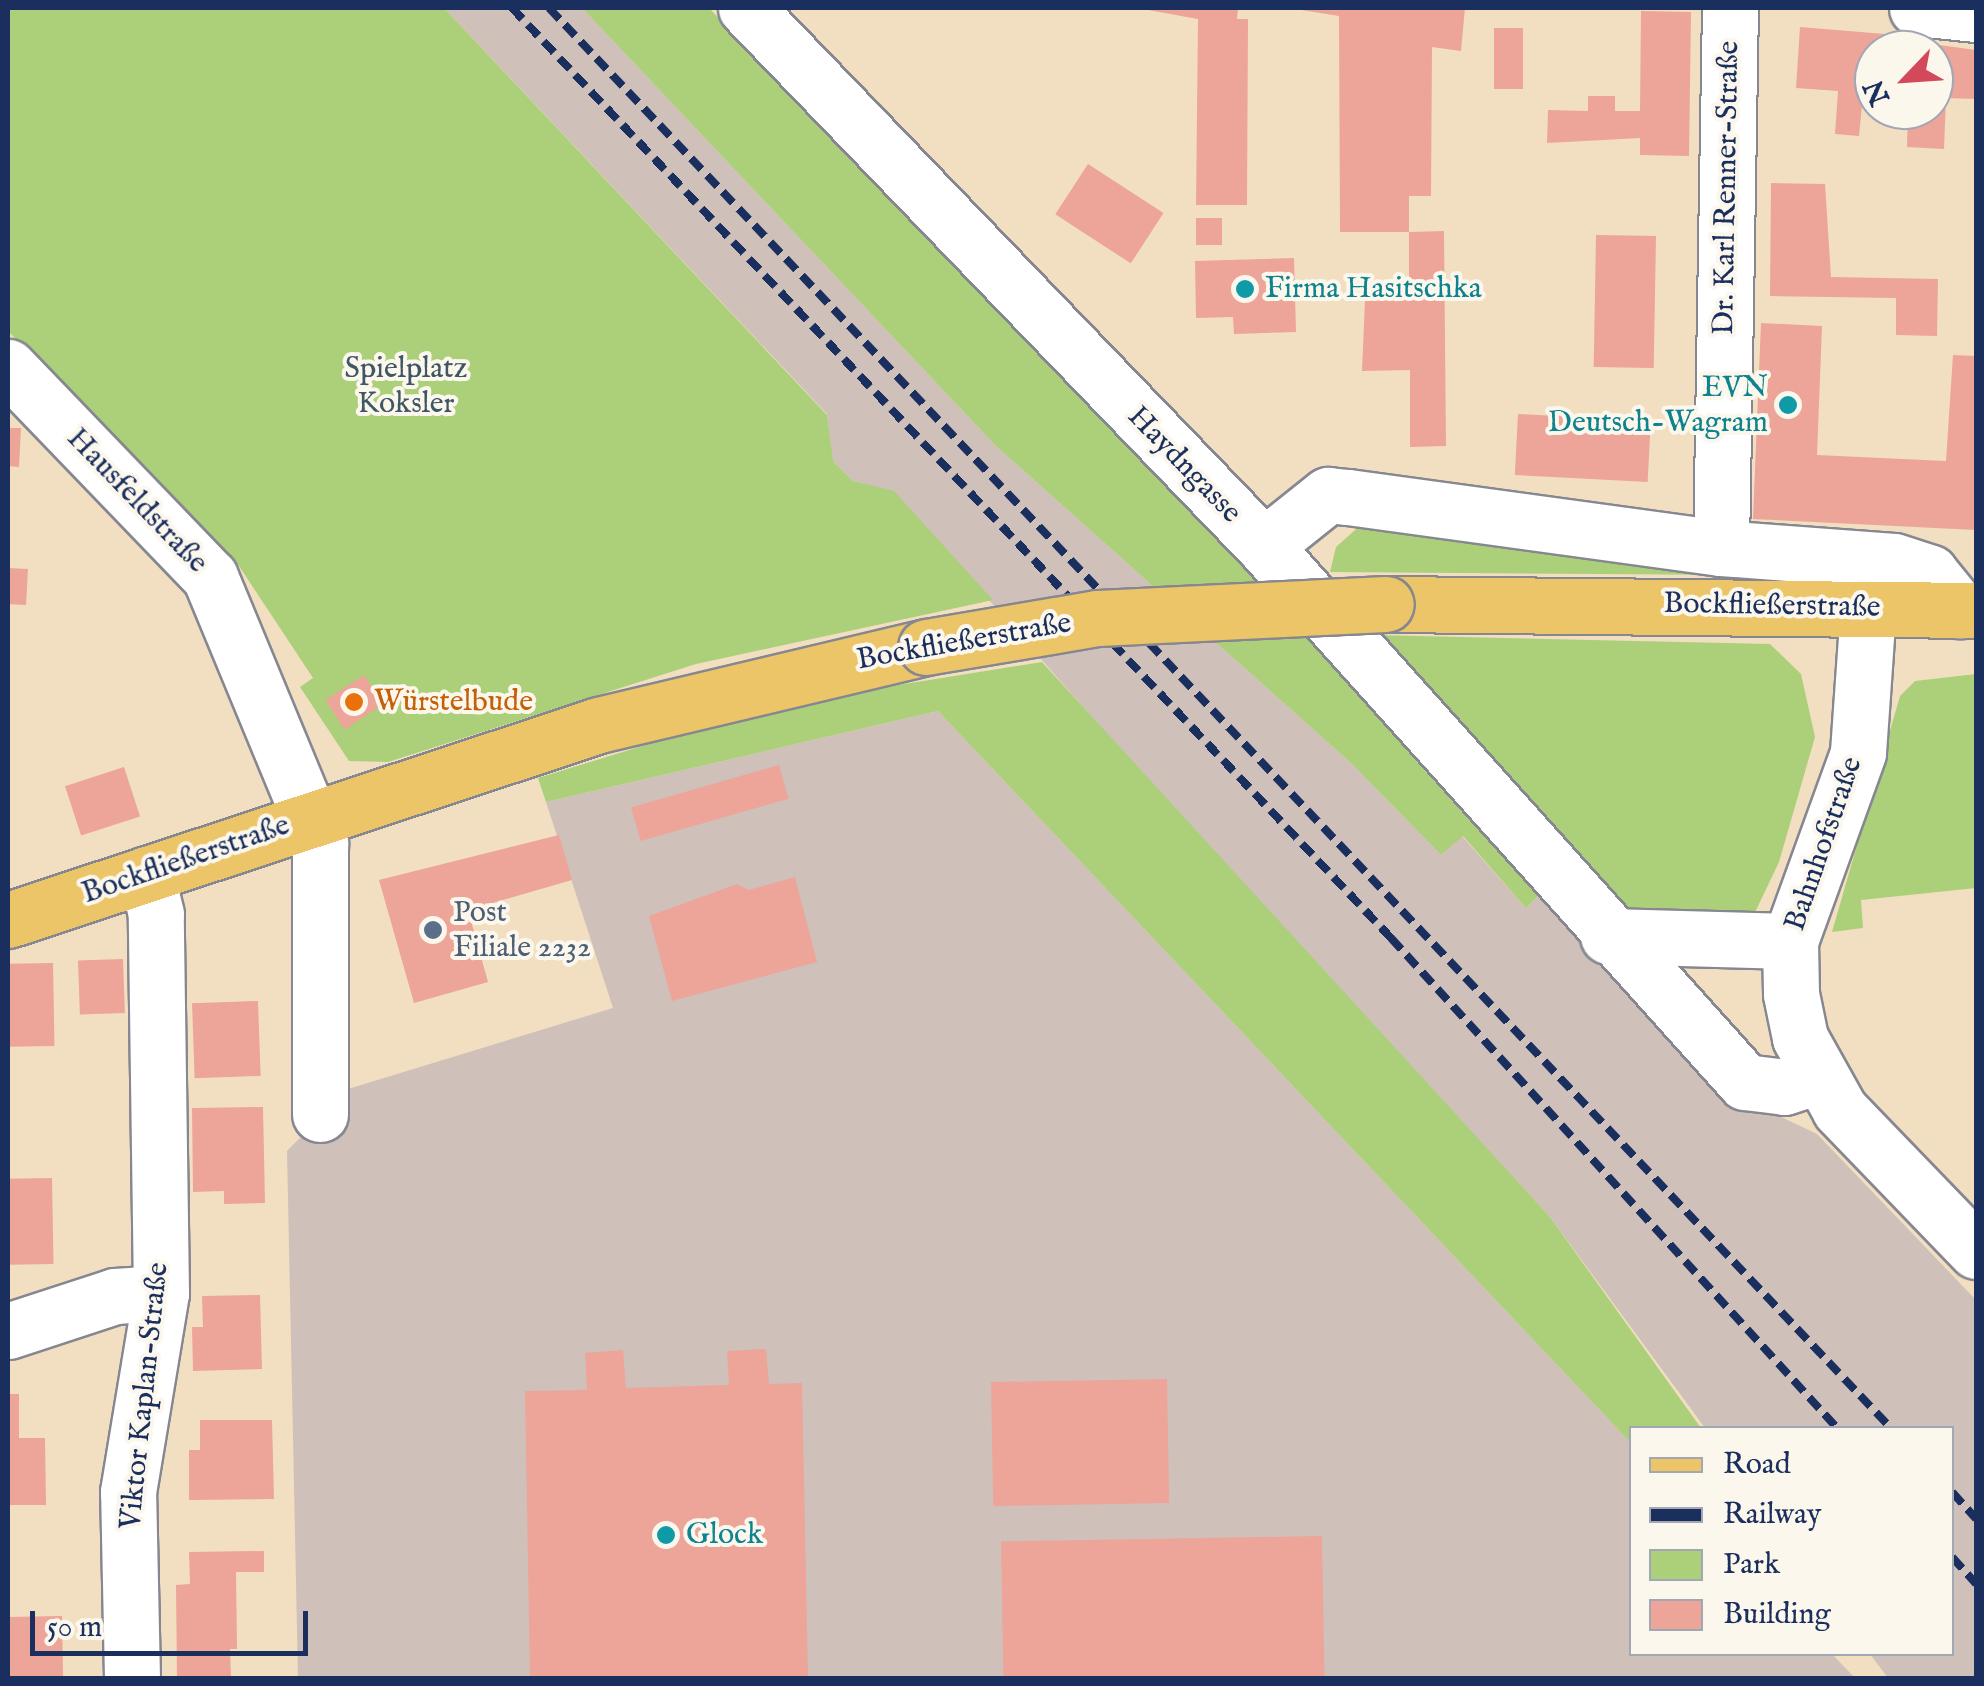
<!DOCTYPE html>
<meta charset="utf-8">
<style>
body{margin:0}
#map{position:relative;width:1984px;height:1686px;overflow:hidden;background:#f2dfc1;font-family:"IM FELL English",serif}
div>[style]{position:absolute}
.industrial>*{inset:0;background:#cfc0ba}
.green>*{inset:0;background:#abd079}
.building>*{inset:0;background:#eda499;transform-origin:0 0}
.roads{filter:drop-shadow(2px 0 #868790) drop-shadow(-2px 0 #868790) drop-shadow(0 2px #868790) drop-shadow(0 -2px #868790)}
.minor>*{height:55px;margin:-27.5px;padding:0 27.5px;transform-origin:27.5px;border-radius:27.5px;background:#fff}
.major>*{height:55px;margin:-27.5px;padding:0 27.5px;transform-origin:27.5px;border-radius:27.5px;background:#edc569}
.rail>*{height:8px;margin-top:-4px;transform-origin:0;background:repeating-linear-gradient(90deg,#1b2f5e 0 15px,transparent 0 23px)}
.bridges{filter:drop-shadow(2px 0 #868790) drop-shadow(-2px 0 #868790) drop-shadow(0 2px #868790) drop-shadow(0 -2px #868790)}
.major-bridge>*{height:55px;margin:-27.5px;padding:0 27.5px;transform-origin:27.5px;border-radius:27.5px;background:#edc569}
.dots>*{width:28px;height:28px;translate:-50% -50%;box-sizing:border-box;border:5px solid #fbf7ec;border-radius:50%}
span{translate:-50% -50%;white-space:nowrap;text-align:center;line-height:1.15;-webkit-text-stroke:8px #fbf7ec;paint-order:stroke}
.street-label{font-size:30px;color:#1b2f5e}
.culture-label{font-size:30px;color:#0d838f}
.left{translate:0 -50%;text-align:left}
.right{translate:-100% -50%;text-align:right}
.park-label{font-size:30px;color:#3f5765}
.food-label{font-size:30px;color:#c56008}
.service-label{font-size:30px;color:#4e5e75}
.frame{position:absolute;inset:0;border:10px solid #1b2f5e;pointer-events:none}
.legend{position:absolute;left:1629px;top:1426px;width:325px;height:230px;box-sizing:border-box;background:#fbf7ec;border:2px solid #a1a7b3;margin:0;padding:12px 18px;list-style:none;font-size:30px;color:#1b2f5e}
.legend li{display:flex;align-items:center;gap:20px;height:50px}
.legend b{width:50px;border:2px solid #a1a7b3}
.north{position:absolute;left:1854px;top:30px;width:100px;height:100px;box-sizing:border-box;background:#fbf7ec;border:2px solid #a1a7b3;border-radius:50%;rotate:245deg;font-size:28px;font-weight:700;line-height:40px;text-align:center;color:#1b2f5e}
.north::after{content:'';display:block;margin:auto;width:35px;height:45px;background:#d1495b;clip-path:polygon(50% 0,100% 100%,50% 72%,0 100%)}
.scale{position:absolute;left:30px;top:1611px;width:278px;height:45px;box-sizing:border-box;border:5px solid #1b2f5e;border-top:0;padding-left:12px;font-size:30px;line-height:35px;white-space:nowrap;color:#1b2f5e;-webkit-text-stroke:8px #fbf7ec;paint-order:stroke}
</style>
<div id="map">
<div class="industrial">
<i style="clip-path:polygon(444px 8px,582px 8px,996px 446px,1352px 764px,1441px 855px,1462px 836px,1526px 908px,1538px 896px,1733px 1094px,1817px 1134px,1976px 1300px,1976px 1678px,1888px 1678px,1870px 1654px,1952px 1654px,1952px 1428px,1705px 1428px,1550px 1217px,1143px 775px,894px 492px,853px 481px,832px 460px,827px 414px)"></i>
<i style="clip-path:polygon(938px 711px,1631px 1443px,1632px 1654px,1832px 1654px,1855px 1678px,298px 1678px,287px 1151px,348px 1089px,613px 1008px,546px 802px)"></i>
</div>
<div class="green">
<i style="clip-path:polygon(8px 8px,444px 8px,827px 415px,833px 461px,853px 481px,894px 491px,993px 600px,696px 664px,388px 762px,349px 761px,300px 687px,313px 678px,235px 560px,8px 331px)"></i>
<i style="clip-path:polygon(582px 8px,709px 8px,1318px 636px,1409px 753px,1538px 896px,1526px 908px,1463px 836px,1441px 855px,1352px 764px,996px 446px)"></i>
<i style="clip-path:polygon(1363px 523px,1744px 575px,1330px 572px,1336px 547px)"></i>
<i style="clip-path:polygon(1374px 635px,1770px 644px,1801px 674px,1815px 737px,1779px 862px,1749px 925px,1610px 911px)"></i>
<i style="clip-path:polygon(1042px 662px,1550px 1217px,1701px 1428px,1632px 1428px,1631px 1443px,938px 711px,546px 802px,538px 778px,691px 731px,867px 690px)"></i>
<i style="clip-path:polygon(1976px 674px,1976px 888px,1861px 900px,1863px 928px,1832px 932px,1900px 696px,1915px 681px)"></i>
</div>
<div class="building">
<i style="clip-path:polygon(1137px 8px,1238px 8px,1237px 19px,1248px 19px,1247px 205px,1196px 205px,1198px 19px)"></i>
<i style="clip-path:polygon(1289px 8px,1465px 8px,1461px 51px,1432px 47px,1431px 196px,1409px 196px,1409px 232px,1340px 232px,1339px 16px)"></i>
<i style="clip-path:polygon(1641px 11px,1691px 12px,1689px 156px,1640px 155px,1640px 138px,1547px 143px,1548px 110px,1588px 111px,1588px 96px,1615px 96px,1615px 111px,1640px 111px)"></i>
<i style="clip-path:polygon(1800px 27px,1897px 35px,1896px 50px,1874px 50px,1874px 106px,1862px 105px,1859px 136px,1835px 134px,1838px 91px,1796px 88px)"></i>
<i style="left:1494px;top:28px;width:29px;height:61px"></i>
<i style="clip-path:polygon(1910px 41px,1976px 50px,1976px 99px,1946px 98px,1944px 149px,1907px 147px,1908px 110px,1934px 110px,1934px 50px,1910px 50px)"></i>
<i style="left:1088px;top:164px;width:90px;height:60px;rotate:33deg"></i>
<i style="clip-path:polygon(1771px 183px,1825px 184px,1831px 277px,1938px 279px,1937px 336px,1896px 335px,1896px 298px,1770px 296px)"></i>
<i style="left:1196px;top:218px;width:26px;height:27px"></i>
<i style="clip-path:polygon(1444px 231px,1446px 446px,1410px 447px,1410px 370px,1362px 371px,1365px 300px,1409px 299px,1409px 232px)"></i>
<i style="left:1596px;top:235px;width:60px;height:132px;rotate:1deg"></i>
<i style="clip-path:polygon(1294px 258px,1296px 332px,1234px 334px,1233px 317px,1196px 318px,1195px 261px)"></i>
<i style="clip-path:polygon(1761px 323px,1822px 326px,1817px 455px,1946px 461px,1953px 355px,1976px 356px,1976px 530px,1753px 519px)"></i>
<i style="left:1518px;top:414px;width:133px;height:61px;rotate:3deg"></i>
<i style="clip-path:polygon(8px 428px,21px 428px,19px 467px,8px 466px)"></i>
<i style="left:8px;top:568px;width:20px;height:36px;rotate:3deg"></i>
<i style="left:364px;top:675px;width:35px;height:46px;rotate:57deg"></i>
<i style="left:779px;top:765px;width:35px;height:154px;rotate:74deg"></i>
<i style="left:124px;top:767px;width:52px;height:62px;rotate:72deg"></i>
<i style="clip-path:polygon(559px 835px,572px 880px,468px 910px,488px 982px,414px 1003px,379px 880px)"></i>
<i style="clip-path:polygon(795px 877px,817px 962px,672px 1001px,649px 916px,737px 884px,749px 890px)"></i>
<i style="left:123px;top:959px;width:54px;height:45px;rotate:88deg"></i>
<i style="left:53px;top:963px;width:83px;height:45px;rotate:89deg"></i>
<i style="left:258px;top:1001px;width:75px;height:66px;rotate:88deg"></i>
<i style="clip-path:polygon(263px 1107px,265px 1203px,224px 1204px,224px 1191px,193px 1192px,192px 1108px)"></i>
<i style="left:52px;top:1178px;width:86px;height:44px;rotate:89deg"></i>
<i style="clip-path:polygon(260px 1295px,262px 1369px,193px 1371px,192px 1327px,203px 1327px,202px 1296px)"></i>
<i style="clip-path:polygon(766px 1349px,769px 1384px,802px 1383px,808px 1678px,530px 1678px,525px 1391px,587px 1390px,585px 1353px,623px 1350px,626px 1388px,729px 1385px,727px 1351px)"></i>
<i style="left:1167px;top:1379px;width:124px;height:176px;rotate:89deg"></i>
<i style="clip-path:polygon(8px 1394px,19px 1394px,19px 1438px,45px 1438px,46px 1505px,8px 1505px)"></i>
<i style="clip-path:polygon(200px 1420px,272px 1420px,274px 1499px,189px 1500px,189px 1450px,200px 1450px)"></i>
<i style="left:1322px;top:1536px;width:142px;height:321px;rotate:89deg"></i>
<i style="clip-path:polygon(264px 1551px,264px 1572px,236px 1572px,237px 1649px,230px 1649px,231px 1678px,177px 1678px,176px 1585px,190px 1584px,189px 1552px)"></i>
<i style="left:62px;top:1616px;width:62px;height:54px;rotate:89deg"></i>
</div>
<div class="roads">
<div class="minor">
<i style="left:746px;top:8px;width:747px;rotate:46.09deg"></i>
<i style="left:1264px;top:546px;width:720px;rotate:48.1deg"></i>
<i style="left:1745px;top:1082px;width:39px;rotate:7deg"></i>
<i style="left:1784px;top:1087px;width:36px;rotate:-18deg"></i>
<i style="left:1917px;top:8px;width:59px;rotate:5.8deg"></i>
<i style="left:8px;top:367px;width:291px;rotate:46.1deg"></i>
<i style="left:210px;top:577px;width:288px;rotate:67.5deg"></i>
<i style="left:320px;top:843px;width:271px;rotate:90deg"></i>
<i style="left:1264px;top:546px;width:82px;rotate:-38.6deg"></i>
<i style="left:1328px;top:495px;width:20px;rotate:6deg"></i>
<i style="left:1348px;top:497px;width:376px;rotate:7.8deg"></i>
<i style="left:1721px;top:548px;width:173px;rotate:4.3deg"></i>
<i style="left:1894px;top:561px;width:38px;rotate:18deg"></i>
<i style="left:1930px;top:573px;width:48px;rotate:51deg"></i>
<i style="left:1721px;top:548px;width:540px;rotate:-89.05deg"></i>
<i style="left:1868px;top:609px;width:144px;rotate:94deg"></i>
<i style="left:1858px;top:753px;width:200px;rotate:109.9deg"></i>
<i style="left:1790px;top:941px;width:53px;rotate:88.9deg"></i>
<i style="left:1791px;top:994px;width:45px;rotate:78.4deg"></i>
<i style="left:1800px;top:1038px;width:82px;rotate:60.9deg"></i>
<i style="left:1840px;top:1110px;width:196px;rotate:46deg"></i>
<i style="left:1608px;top:936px;width:182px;rotate:1.6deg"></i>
<i style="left:8px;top:1331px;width:113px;rotate:-18.1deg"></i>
<i style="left:115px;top:1296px;width:46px;rotate:-3.7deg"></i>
<i style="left:132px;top:1678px;width:186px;rotate:-91.2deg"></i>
<i style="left:128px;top:1492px;width:202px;rotate:-80.6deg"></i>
<i style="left:161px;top:1293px;width:379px;rotate:-90.8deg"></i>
<i style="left:156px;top:914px;width:41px;rotate:-104deg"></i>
</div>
<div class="major">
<i style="left:1386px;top:604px;width:590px;rotate:0.58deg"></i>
<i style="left:8px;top:920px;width:622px;rotate:-18.26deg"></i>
<i style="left:599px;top:725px;width:336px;rotate:-13.4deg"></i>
</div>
</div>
<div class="rail">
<i style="left:512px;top:8px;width:1280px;rotate:46.61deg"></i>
<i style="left:1391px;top:938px;width:663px;rotate:47.69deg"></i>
<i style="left:549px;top:8px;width:1954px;rotate:46.62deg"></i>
<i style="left:1952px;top:1492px;width:36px;rotate:48deg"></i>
<i style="left:1952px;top:1557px;width:36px;rotate:48deg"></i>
</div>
<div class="bridges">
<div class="major-bridge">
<i style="left:926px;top:647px;width:174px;rotate:-9.6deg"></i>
<i style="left:1098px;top:618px;width:288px;rotate:-2.8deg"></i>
</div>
</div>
<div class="dots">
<i style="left:1245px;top:289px;background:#0f9aa8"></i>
<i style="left:1788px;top:405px;background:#0f9aa8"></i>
<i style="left:354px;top:702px;background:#e8710a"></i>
<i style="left:433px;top:930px;background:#5c6f8a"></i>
<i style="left:666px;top:1535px;background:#0f9aa8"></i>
</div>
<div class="street-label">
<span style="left:1727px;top:188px;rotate:-89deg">Dr. Karl Renner-Straße</span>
<span style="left:1184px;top:465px;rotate:46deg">Haydngasse</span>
<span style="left:137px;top:501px;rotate:46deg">Hausfeldstraße</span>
<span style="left:1772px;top:606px;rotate:1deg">Bockfließerstraße</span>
<span style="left:964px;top:642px;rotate:-10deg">Bockfließerstraße</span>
<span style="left:1824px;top:844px;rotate:-71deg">Bahnhofstraße</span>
<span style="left:186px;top:860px;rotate:-19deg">Bockfließerstraße</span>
<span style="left:145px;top:1396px;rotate:-84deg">Viktor Kaplan-Straße</span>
</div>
<div class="culture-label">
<span class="left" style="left:1265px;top:289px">Firma Hasitschka</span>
<span class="right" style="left:1768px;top:405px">EVN<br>Deutsch-Wagram</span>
<span class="left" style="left:686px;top:1535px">Glock</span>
</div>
<div class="park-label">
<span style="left:406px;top:386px">Spielplatz<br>Koksler</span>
</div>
<div class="food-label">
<span class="left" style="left:374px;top:702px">Würstelbude</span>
</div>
<div class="service-label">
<span class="left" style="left:453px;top:930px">Post<br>Filiale 2232</span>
</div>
<div class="frame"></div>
<ul class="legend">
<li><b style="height:12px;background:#edc569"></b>Road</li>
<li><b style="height:12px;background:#1b2f5e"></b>Railway</li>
<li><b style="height:28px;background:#abd079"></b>Park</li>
<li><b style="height:28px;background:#eda499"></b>Building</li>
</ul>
<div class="north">N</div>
<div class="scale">50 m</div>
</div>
